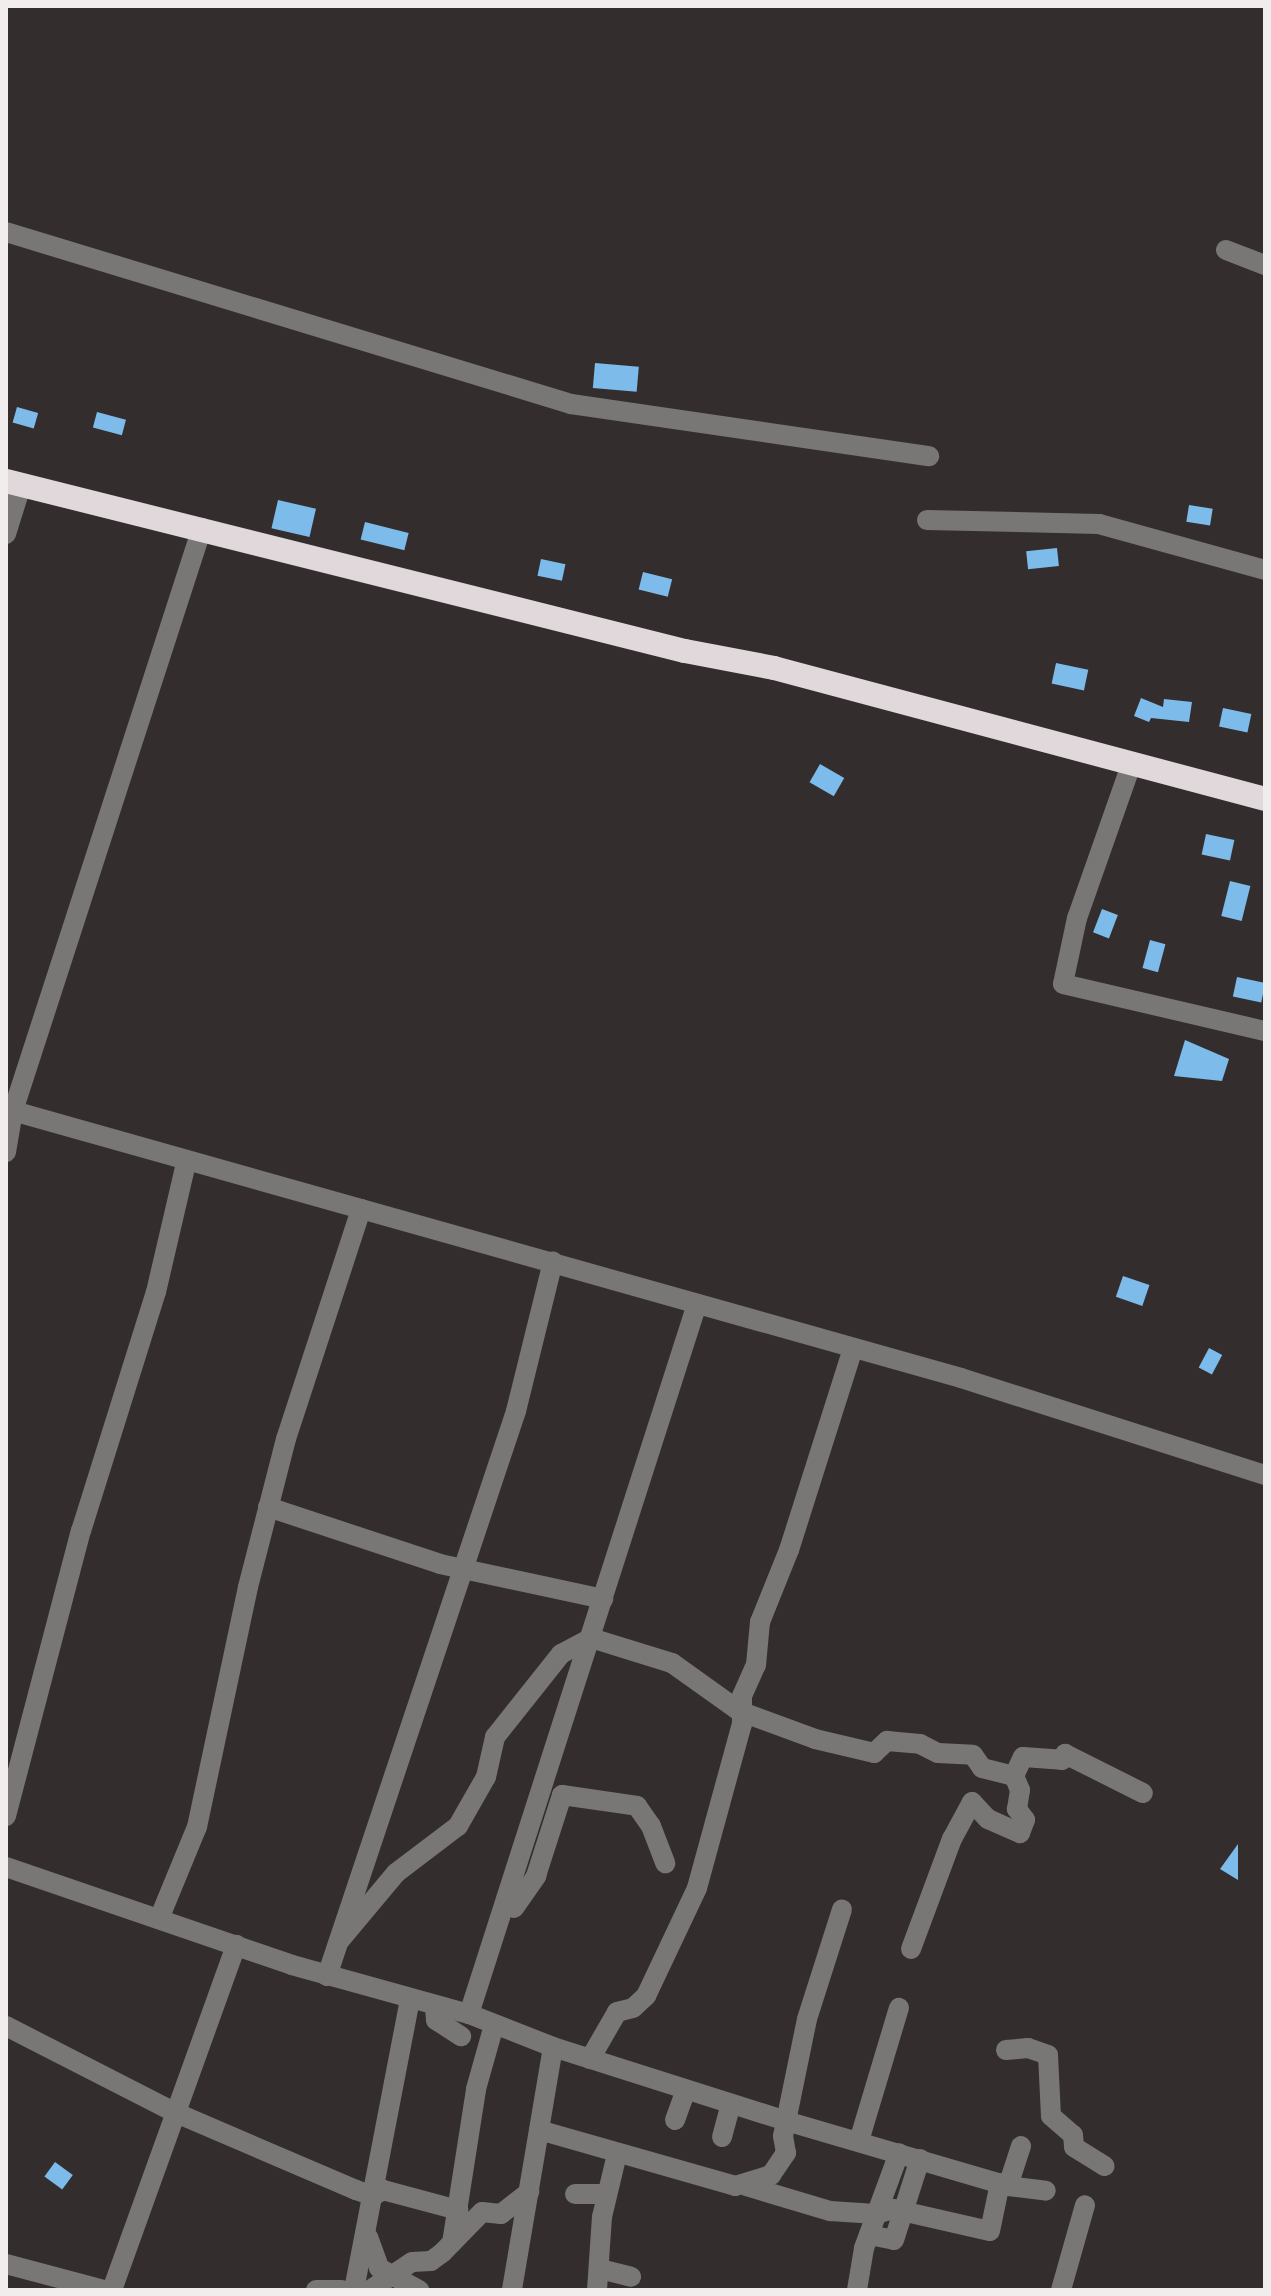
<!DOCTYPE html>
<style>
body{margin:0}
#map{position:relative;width:1271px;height:2296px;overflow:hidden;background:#332d2e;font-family:Lato,sans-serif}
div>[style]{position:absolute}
.building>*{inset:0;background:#7cbbea;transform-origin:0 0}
.minor>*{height:20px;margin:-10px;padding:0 10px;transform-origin:10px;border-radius:10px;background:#797676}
.highway>*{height:24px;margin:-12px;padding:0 12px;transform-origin:12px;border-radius:12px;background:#e0d8da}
span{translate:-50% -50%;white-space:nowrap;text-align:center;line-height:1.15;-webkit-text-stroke:8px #332d2e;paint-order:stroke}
.frame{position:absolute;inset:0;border:8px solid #f1eded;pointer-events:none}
</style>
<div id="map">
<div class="building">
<i style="left:595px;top:363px;width:44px;height:25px;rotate:5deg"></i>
<i style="left:17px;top:407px;width:22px;height:16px;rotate:16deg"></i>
<i style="left:97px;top:412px;width:30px;height:16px;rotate:15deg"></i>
<i style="left:278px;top:500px;width:39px;height:29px;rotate:13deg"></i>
<i style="left:1189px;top:505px;width:24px;height:17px;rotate:9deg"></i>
<i style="left:365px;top:522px;width:45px;height:18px;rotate:14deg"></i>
<i style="left:1057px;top:548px;width:18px;height:31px;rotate:84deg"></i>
<i style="left:541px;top:559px;width:25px;height:17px;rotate:12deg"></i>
<i style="left:643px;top:572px;width:30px;height:18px;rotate:14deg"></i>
<i style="left:1056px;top:663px;width:33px;height:21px;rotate:12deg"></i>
<i style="clip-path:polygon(1141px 698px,1163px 707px,1164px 699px,1192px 702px,1189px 722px,1151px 718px,1149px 722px,1134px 716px)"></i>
<i style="left:1223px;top:708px;width:29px;height:19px;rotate:12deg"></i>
<i style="left:820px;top:764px;width:28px;height:21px;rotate:30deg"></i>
<i style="left:1206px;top:834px;width:29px;height:21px;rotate:12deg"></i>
<i style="left:1230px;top:881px;width:21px;height:36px;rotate:14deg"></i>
<i style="left:1102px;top:909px;width:17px;height:25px;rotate:21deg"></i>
<i style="left:1150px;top:940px;width:16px;height:29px;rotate:15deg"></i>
<i style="left:1237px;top:977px;width:29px;height:20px;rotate:12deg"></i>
<i style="clip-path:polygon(1185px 1040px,1229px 1059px,1222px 1081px,1174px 1076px)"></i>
<i style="left:1123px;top:1276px;width:28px;height:22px;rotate:19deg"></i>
<i style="left:1209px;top:1348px;width:15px;height:22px;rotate:28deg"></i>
<i style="clip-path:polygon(1238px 1844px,1238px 1880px,1220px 1869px)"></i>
<i style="left:55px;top:2162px;width:22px;height:18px;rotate:36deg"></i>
</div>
<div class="minor">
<i style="left:6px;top:232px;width:591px;rotate:16.93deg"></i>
<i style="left:571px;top:404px;width:362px;rotate:8.3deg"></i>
<i style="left:1226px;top:250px;width:42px;rotate:21deg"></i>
<i style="left:927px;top:520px;width:172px;rotate:1.3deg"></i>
<i style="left:1099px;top:524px;width:172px;rotate:15.5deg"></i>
<i style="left:6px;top:534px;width:50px;rotate:-72.6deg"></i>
<i style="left:1131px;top:765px;width:162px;rotate:109.4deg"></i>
<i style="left:1077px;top:918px;width:67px;rotate:102deg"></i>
<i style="left:1063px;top:984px;width:207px;rotate:13.1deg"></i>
<i style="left:6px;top:1109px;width:992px;rotate:15.73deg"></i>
<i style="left:961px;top:1378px;width:319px;rotate:17.7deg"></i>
<i style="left:6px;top:1152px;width:42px;rotate:-80.3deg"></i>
<i style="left:13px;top:1111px;width:613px;rotate:-72.04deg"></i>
<i style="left:268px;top:1507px;width:181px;rotate:18.3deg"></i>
<i style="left:440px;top:1564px;width:167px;rotate:12.1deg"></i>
<i style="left:6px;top:1816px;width:295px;rotate:-75.3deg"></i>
<i style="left:81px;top:1531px;width:250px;rotate:-72.6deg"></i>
<i style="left:156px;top:1292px;width:132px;rotate:-76.9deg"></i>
<i style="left:6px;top:1867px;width:302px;rotate:18.9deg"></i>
<i style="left:292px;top:1965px;width:184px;rotate:15.5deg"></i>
<i style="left:469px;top:2014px;width:90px;rotate:21.4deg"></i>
<i style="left:553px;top:2047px;width:246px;rotate:99.6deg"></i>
<i style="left:514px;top:1908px;width:39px;rotate:-55deg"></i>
<i style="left:536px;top:1876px;width:85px;rotate:-72.2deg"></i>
<i style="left:562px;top:1795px;width:76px;rotate:8.3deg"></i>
<i style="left:637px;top:1806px;width:24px;rotate:55deg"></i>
<i style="left:651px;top:1826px;width:40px;rotate:69deg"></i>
<i style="left:159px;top:1919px;width:100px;rotate:-67.6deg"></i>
<i style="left:197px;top:1827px;width:245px;rotate:-78deg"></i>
<i style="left:248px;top:1587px;width:153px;rotate:-75.6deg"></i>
<i style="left:286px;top:1439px;width:242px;rotate:-71.9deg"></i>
<i style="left:340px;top:1940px;width:87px;rotate:-50.1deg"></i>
<i style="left:396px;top:1873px;width:78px;rotate:-37.2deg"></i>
<i style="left:458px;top:1826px;width:56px;rotate:-60.3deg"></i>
<i style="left:486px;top:1777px;width:41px;rotate:-77.3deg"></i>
<i style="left:495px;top:1737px;width:106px;rotate:-51.5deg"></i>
<i style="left:561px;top:1654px;width:34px;rotate:-28deg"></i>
<i style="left:591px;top:1638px;width:85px;rotate:17.2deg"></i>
<i style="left:672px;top:1663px;width:82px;rotate:35.6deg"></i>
<i style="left:739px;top:1711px;width:81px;rotate:20.2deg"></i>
<i style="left:815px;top:1739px;width:61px;rotate:13.3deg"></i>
<i style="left:874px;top:1753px;width:18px;rotate:-43deg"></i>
<i style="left:887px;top:1741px;width:33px;rotate:5deg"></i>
<i style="left:920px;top:1744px;width:20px;rotate:27deg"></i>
<i style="left:938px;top:1753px;width:35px;rotate:3deg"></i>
<i style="left:973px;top:1755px;width:16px;rotate:55deg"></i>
<i style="left:982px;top:1768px;width:33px;rotate:14deg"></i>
<i style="left:1014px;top:1776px;width:21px;rotate:-65deg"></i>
<i style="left:1023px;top:1757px;width:39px;rotate:4deg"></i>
<i style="left:1062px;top:1760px;width:7px;rotate:-63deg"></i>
<i style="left:1065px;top:1754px;width:87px;rotate:26.6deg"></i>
<i style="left:911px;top:1949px;width:117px;rotate:-69.6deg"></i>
<i style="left:952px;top:1839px;width:42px;rotate:-61.6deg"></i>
<i style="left:972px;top:1802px;width:23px;rotate:47deg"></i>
<i style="left:988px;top:1819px;width:35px;rotate:24deg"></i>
<i style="left:1020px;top:1833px;width:14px;rotate:-69deg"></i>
<i style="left:1025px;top:1820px;width:14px;rotate:-126deg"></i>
<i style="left:1017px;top:1809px;width:19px;rotate:-81deg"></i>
<i style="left:1020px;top:1790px;width:15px;rotate:-113deg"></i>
<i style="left:327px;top:1976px;width:596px;rotate:-71.5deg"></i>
<i style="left:516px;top:1411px;width:154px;rotate:-76.1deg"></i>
<i style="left:435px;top:2006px;width:14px;rotate:86deg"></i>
<i style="left:436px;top:2020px;width:30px;rotate:33deg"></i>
<i style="left:469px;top:2014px;width:746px;rotate:-72.2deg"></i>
<i style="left:6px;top:2026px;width:189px;rotate:27.1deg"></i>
<i style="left:174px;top:2112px;width:198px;rotate:23.2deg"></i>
<i style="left:356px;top:2190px;width:18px;rotate:19deg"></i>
<i style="left:373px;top:2196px;width:12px;rotate:-31deg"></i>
<i style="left:383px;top:2190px;width:78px;rotate:14.9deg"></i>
<i style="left:553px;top:2047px;width:244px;rotate:17.6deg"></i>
<i style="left:786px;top:2121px;width:231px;rotate:16.3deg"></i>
<i style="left:1008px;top:2186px;width:38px;rotate:7deg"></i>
<i style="left:1006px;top:2050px;width:22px;rotate:-5deg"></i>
<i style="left:1028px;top:2048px;width:21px;rotate:19deg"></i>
<i style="left:1048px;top:2055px;width:61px;rotate:87.2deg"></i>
<i style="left:1051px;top:2116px;width:29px;rotate:41deg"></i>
<i style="left:1073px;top:2135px;width:12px;rotate:85deg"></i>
<i style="left:1074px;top:2147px;width:36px;rotate:32deg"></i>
<i style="left:590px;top:2059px;width:54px;rotate:-60.1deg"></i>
<i style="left:617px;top:2012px;width:16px;rotate:-14deg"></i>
<i style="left:633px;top:2008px;width:18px;rotate:-43deg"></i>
<i style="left:646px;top:1996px;width:119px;rotate:-64.7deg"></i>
<i style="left:697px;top:1888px;width:170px;rotate:-74.7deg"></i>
<i style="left:742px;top:1724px;width:28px;rotate:-90deg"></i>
<i style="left:742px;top:1696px;width:34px;rotate:-66deg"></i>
<i style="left:756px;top:1665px;width:43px;rotate:-84.7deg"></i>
<i style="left:760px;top:1622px;width:78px;rotate:-68.1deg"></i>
<i style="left:789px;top:1550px;width:212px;rotate:-72.4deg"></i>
<i style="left:675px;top:2120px;width:32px;rotate:-70deg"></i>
<i style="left:539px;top:2130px;width:204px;rotate:15.9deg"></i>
<i style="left:735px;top:2186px;width:38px;rotate:-17deg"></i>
<i style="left:771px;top:2175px;width:27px;rotate:-56deg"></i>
<i style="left:786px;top:2153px;width:17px;rotate:-100deg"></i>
<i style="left:783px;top:2136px;width:119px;rotate:-78.4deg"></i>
<i style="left:807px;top:2019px;width:115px;rotate:-72.3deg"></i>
<i style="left:722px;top:2137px;width:34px;rotate:-75deg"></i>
<i style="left:859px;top:2141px;width:139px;rotate:-73.3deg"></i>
<i style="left:746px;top:2186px;width:88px;rotate:16.6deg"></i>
<i style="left:830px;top:2211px;width:46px;rotate:3.7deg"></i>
<i style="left:876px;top:2214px;width:18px;rotate:-16deg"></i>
<i style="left:893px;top:2209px;width:99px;rotate:12.8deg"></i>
<i style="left:990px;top:2231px;width:49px;rotate:-78.2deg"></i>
<i style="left:1008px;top:2186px;width:42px;rotate:-72deg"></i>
<i style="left:575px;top:2194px;width:31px"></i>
<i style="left:869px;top:2235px;width:25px;rotate:11deg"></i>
<i style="left:894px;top:2240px;width:85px;rotate:-72.2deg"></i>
<i style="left:368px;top:2237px;width:33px;rotate:70deg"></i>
<i style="left:379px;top:2268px;width:46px;rotate:28.8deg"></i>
<i style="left:452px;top:2243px;width:156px;rotate:-81.1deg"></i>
<i style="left:476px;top:2089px;width:66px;rotate:-74.3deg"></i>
<i style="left:6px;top:2264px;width:101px;rotate:14.9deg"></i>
<i style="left:600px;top:2269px;width:32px;rotate:14deg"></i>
<i style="left:112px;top:2290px;width:367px;rotate:-70.2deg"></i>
<i style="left:316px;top:2290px;width:26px"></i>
<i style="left:354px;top:2290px;width:296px;rotate:-79.1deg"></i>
<i style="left:370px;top:2290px;width:50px;rotate:-33.7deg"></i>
<i style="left:412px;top:2262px;width:19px;rotate:-3deg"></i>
<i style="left:431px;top:2261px;width:14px;rotate:-36deg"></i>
<i style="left:442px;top:2253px;width:57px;rotate:-45.7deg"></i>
<i style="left:482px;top:2212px;width:19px;rotate:6deg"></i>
<i style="left:501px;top:2214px;width:36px;rotate:-38deg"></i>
<i style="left:597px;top:2290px;width:73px;rotate:-86.1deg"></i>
<i style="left:602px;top:2217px;width:65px;rotate:-76.6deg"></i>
<i style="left:857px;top:2290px;width:43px;rotate:-80.5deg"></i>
<i style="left:864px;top:2248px;width:101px;rotate:-69.8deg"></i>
<i style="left:1061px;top:2290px;width:88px;rotate:-74.2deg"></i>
</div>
<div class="highway">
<i style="left:6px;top:481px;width:700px;rotate:14.06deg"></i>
<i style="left:685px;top:651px;width:91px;rotate:10.8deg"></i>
<i style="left:774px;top:668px;width:508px;rotate:14.94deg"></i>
</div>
<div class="frame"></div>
</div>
